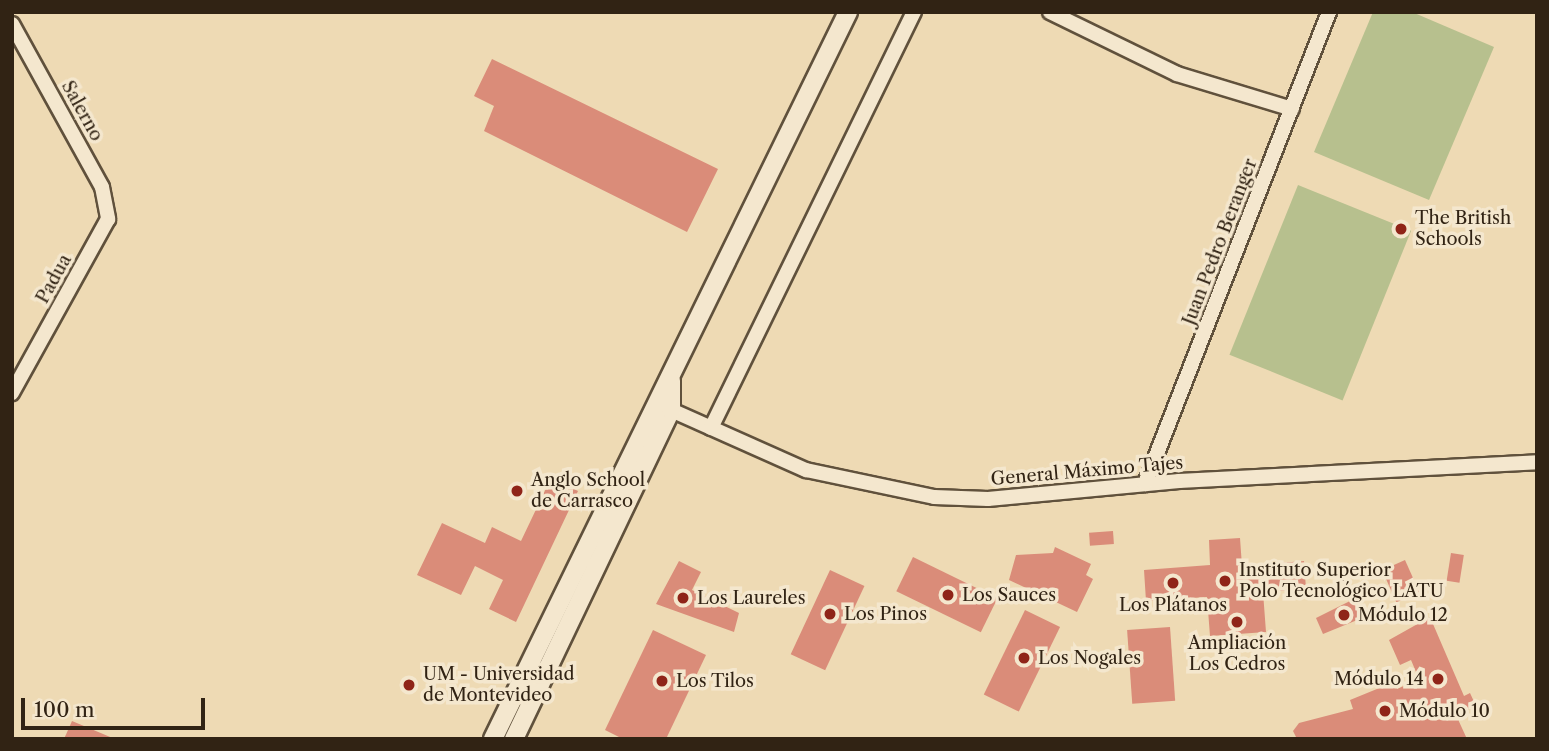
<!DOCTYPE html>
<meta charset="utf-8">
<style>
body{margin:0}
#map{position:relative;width:1549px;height:751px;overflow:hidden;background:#eedab4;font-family:"Libre Caslon Text",serif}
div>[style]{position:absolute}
.green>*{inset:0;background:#b7c08e;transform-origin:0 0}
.building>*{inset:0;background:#da8c79;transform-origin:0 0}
.roads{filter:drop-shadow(2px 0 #60513c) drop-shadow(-2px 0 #60513c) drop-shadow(0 2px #60513c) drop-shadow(0 -2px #60513c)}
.minor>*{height:14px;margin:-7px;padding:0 7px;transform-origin:7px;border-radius:7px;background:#f4e7ce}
.tertiary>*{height:18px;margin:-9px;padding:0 9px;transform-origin:9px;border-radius:9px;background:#f4e7ce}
.dots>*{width:19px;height:19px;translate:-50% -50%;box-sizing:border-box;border:4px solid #f4e7ce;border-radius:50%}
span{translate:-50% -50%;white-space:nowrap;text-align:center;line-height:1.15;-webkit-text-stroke:7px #f4e7ce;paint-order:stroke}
.street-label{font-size:18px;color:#312314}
.poi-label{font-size:18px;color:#312314}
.left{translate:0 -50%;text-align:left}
.right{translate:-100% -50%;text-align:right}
.frame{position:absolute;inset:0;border:14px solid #312314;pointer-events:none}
.scale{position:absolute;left:21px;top:698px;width:184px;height:32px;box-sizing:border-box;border:4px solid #312314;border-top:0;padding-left:9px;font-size:21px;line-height:24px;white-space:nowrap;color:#312314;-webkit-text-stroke:5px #f4e7ce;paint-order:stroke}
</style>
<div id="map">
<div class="green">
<i style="clip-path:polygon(1373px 12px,1412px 12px,1494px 47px,1429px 200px,1314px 152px)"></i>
<i style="left:1298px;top:185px;width:122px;height:183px;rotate:22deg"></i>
</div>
<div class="building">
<i style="clip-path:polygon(492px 59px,718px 169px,687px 232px,484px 131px,494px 106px,474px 96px)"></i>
<i style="clip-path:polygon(551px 478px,578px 491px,516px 622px,489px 609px,503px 580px,475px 566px,461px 595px,417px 575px,442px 523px,485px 543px,492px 527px,521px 541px)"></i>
<i style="left:1113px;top:531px;width:13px;height:24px;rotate:86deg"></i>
<i style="clip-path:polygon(1240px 538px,1242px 566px,1304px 561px,1306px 589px,1263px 592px,1266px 632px,1210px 636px,1207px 597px,1146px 601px,1144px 570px,1210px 565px,1209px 540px)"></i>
<i style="clip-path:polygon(1055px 547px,1091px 564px,1086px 575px,1093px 579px,1077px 612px,1009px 580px,1016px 555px,1053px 553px)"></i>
<i style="left:1451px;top:553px;width:13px;height:28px;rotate:9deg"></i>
<i style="left:913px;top:557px;width:94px;height:38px;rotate:26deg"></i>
<i style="left:1405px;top:560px;width:35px;height:25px;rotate:66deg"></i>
<i style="clip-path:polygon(679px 561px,701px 572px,692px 590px,739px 613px,734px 632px,656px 604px)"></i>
<i style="left:830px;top:570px;width:38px;height:93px;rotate:25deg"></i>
<i style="clip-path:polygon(1358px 597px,1367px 616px,1323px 634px,1316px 618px)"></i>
<i style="left:1025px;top:610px;width:39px;height:94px;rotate:26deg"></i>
<i style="clip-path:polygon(1430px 617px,1464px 696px,1470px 693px,1476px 706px,1456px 715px,1467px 739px,1297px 739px,1293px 731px,1299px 723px,1353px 709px,1350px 700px,1394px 682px,1397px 689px,1419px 679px,1411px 660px,1400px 665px,1389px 640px)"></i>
<i style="left:1170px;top:627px;width:74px;height:43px;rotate:86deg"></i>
<i style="clip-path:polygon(653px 630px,706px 655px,666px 739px,623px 739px,605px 730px)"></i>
<i style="clip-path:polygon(72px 721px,115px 739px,64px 739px)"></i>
</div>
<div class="roads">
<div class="minor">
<i style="left:1050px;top:12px;width:141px;rotate:26deg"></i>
<i style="left:1177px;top:74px;width:120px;rotate:16.9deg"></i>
<i style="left:12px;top:24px;width:186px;rotate:61.1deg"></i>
<i style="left:102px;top:187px;width:33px;rotate:79deg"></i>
<i style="left:108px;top:219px;width:199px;rotate:118.9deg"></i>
<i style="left:662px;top:406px;width:158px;rotate:24deg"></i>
<i style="left:806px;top:470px;width:131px;rotate:11.9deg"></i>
<i style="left:934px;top:497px;width:54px;rotate:2.1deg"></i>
<i style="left:988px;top:499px;width:192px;rotate:-5.4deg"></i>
<i style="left:1179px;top:481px;width:359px;rotate:-3deg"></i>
<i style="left:711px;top:428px;width:463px;rotate:-64deg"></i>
<i style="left:1145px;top:484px;width:507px;rotate:-68.7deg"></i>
</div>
<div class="tertiary">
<i style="left:493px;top:739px;width:809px;rotate:-63.97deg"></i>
<i style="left:514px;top:739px;width:365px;rotate:-64.5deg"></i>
<i style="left:671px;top:410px;width:29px;rotate:-90deg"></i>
</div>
</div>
<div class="dots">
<i style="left:1401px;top:229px;background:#8f2418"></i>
<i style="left:517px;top:491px;background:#8f2418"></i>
<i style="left:1225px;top:581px;background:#8f2418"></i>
<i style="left:1173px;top:583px;background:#8f2418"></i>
<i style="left:948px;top:595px;background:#8f2418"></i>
<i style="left:683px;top:598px;background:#8f2418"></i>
<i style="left:830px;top:614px;background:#8f2418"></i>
<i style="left:1344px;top:615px;background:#8f2418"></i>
<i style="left:1237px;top:622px;background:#8f2418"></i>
<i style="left:1024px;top:658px;background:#8f2418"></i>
<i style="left:1438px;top:679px;background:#8f2418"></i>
<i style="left:662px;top:681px;background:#8f2418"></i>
<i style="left:409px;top:685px;background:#8f2418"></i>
<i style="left:1385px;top:711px;background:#8f2418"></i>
</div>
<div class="street-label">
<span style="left:82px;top:111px;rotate:61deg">Salerno</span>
<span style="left:1220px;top:242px;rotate:-69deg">Juan Pedro Beranger</span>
<span style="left:54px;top:279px;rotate:-61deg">Padua</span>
<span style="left:1087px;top:471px;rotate:-5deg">General Máximo Tajes</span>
</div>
<div class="poi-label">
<span class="left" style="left:1415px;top:229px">The British<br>Schools</span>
<span class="left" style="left:531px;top:491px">Anglo School<br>de Carrasco</span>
<span class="left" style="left:1239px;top:581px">Instituto Superior<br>Polo Tecnológico LATU</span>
<span class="left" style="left:962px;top:595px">Los Sauces</span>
<span class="left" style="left:697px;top:598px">Los Laureles</span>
<span style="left:1173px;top:605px">Los Plátanos</span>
<span class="left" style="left:844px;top:614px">Los Pinos</span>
<span class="left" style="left:1358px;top:615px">Módulo 12</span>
<span style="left:1237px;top:654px">Ampliación<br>Los Cedros</span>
<span class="left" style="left:1038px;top:658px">Los Nogales</span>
<span class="left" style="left:423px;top:685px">UM - Universidad<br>de Montevideo</span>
<span class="right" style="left:1424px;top:679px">Módulo 14</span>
<span class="left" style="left:676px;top:681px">Los Tilos</span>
<span class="left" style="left:1399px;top:711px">Módulo 10</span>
</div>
<div class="frame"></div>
<div class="scale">100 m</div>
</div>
